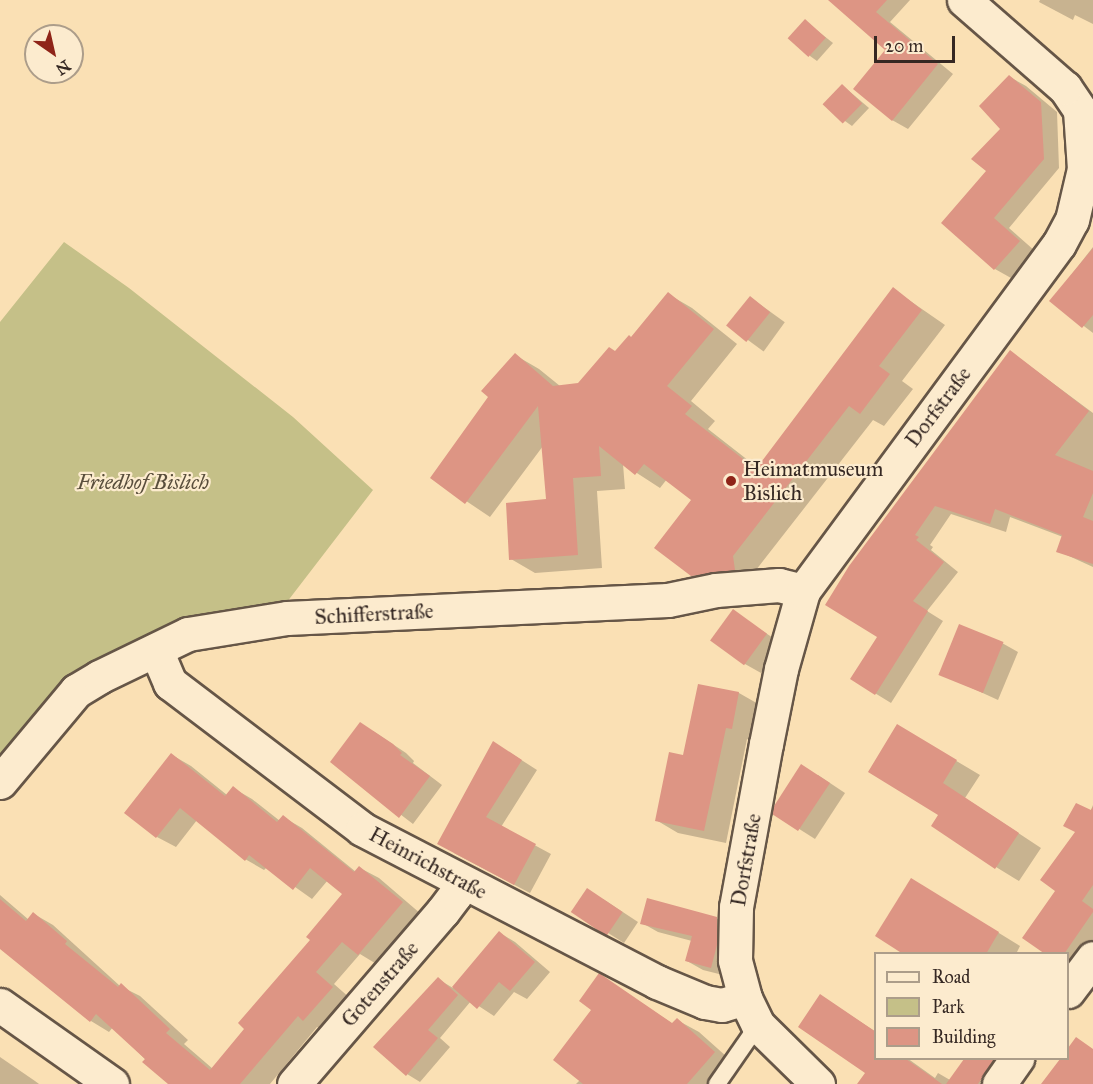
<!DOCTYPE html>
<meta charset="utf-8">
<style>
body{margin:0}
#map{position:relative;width:1093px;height:1084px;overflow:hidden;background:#fae0b4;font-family:"IM FELL Great Primer",serif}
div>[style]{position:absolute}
.green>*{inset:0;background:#c5c088}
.shadow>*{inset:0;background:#0003;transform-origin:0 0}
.building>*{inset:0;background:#dd9584;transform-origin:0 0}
.roads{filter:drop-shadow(2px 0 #665647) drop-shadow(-2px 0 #665647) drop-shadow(0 2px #665647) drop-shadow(0 -2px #665647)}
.service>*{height:16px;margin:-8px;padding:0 8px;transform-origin:8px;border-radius:8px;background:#fcebce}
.minor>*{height:33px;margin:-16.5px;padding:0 16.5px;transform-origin:16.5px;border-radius:16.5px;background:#fcebce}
.secondary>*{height:33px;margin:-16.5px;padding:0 16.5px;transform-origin:16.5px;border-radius:16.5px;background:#fcebce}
.dots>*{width:16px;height:16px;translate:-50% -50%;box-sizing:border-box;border:3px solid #fcebce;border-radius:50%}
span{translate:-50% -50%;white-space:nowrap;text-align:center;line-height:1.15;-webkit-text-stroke:4.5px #fcebce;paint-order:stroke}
.street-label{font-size:21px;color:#352823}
.poi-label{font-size:21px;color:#352823}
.left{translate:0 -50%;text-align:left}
.park-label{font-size:21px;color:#594e3c;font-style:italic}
.legend{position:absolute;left:874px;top:952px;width:195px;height:108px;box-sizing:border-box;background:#fcebce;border:2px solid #ac9d8a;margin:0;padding:8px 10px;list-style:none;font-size:18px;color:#352823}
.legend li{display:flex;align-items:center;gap:12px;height:30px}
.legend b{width:30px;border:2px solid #ac9d8a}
.north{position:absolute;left:24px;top:24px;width:60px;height:60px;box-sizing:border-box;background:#fcebce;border:2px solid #ac9d8a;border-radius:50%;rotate:146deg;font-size:16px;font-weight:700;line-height:24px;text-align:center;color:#352823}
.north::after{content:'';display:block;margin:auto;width:21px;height:27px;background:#8f2418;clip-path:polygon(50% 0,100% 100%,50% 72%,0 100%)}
.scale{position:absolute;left:874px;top:36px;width:81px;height:27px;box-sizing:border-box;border:3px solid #352823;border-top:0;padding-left:8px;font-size:18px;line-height:21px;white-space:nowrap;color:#352823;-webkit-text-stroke:4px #fcebce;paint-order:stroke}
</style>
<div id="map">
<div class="green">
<i style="clip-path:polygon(64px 242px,129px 288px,293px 417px,373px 490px,287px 602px,173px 623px,68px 676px,0 761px,0 322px)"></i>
</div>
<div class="shadow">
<i style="clip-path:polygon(841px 0,910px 0,890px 22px,953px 74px,908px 129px,892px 120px,888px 50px)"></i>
<i style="clip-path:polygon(1040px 0,1093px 0,1093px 24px,1075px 15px,1073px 20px,1039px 2px)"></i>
<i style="clip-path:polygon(805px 21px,833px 43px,817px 61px,810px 56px)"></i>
<i style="clip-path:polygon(1010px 77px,1026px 86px,1057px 112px,1059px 168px,1009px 228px,1035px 251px,1011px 278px,995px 269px,988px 171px,1002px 129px)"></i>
<i style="clip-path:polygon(842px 85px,869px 108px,852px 126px,845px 121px)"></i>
<i style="clip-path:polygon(1093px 247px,1093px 333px,1051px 301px)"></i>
<i style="clip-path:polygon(893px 289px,945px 325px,902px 381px,913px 389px,884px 426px,873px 420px,756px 570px,759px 583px,716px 589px,691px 575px,693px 499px,667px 479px,660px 488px,623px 464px,625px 489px,597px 491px,602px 568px,535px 573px,511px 559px,548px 501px,543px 446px,490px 517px,432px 478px,490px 397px,515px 355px,539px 369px,560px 386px,579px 384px,632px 338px,668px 294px,692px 308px,737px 344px,691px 401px,715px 421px,708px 429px,758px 468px)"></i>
<i style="left:750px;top:297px;width:43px;height:36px;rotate:36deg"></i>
<i style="clip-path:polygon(1011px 352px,1093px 413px,1093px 567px,1058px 551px,1063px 537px,1010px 517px,1006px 532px,951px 514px,930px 545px,933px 547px,931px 550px,958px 572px,927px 611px,943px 621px,891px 703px,852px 679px,879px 637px,827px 605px)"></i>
<i style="clip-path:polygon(733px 611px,782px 644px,761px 673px,745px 664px)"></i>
<i style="clip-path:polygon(1002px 643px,1018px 652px,998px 700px,939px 673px)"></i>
<i style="clip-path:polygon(699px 685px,739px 693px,760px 705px,753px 741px,747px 739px,726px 843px,678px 833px,656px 820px,684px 756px)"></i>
<i style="clip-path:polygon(373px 731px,406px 753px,414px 761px,413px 763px,442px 785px,413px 824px,332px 762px)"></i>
<i style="clip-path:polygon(921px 740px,980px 775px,965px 798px,1041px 848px,1019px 881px,996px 867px,940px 815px)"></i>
<i style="clip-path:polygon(509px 752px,537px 770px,501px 827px,551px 854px,530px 893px,454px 853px)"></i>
<i style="clip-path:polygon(172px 755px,191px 766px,227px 795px,233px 788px,252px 799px,280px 821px,283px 817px,302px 828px,356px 872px,360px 868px,379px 878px,421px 914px,378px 965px,360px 954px,334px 984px,351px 999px,323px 1030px,317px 1027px,270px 1084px,170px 1084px,113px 1027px,109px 1032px,91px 1021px,0 948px,0 895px,29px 920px,34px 914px,53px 925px,120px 986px,140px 996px,188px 1040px,184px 1044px,213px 1069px,246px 1028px,344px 894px,328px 880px,312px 899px,267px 867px,264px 870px,245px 859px,197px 820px,176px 847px,157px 837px)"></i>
<i style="clip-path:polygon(818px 775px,845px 793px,815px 839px,774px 813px)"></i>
<i style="clip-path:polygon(1093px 805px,1093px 957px,1068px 966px,1068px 954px,1047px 954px,1057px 891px)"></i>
<i style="clip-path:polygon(934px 893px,1020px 946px,1016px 954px,906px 954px)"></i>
<i style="clip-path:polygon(603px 899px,638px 922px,624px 943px,573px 911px)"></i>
<i style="clip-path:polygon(716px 918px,732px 928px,727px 976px,703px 970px,687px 961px,692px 941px,658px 932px,642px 923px)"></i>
<i style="clip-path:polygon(500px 933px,515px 942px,550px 972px,527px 999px,514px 992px,494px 1016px,471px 1001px,440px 1038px,450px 1047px,420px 1082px,407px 1074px,438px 979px,453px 988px)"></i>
<i style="clip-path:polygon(599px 975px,673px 1024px,677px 1020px,699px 1032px,736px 1065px,719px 1084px,576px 1084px,580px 1080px)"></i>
<i style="clip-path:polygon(821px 996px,876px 1032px,876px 1058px,907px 1058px,935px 1078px,938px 1073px,950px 1080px,966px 1058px,1003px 1058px,1005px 1084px,859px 1084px,867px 1072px)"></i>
<i style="clip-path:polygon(0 1057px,35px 1081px,39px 1084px,0 1084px)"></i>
</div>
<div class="building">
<i style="clip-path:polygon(828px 0,887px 0,876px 12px,938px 64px,892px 121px,853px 89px,885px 50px)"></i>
<i style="left:805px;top:19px;width:28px;height:26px;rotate:42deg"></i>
<i style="clip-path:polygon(1009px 75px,1041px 102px,1044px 159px,994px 218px,1020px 241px,994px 270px,941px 223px,986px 171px,971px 159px,1000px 129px,979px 106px)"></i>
<i style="left:842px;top:84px;width:28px;height:28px;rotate:44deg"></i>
<i style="clip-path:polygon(1093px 248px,1093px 315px,1082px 328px,1049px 301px)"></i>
<i style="clip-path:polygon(893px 287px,922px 310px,879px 366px,890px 374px,860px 414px,849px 406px,733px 556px,735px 570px,691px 576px,654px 548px,691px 500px,644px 464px,635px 475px,599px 446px,601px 476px,573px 478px,578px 555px,509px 560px,506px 503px,546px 499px,538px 406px,465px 504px,430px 478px,488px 397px,481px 391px,515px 353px,553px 386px,578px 383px,609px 347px,615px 351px,629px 335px,631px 337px,668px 292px,714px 329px,667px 386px,692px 406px,685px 414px,756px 469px)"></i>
<i style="left:750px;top:296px;width:26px;height:38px;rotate:39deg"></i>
<i style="clip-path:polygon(1010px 350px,1089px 411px,1055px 455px,1093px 471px,1093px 493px,1083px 517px,1093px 521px,1093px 564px,1056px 552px,1062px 535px,995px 509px,990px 524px,935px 506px,915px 535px,919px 537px,916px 540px,944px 562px,913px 601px,928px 611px,875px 695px,850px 679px,877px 637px,825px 605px,849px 566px)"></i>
<i style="left:733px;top:609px;width:42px;height:39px;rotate:36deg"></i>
<i style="left:959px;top:624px;width:48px;height:55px;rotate:22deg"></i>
<i style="clip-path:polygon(698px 684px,739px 692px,732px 729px,726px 728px,704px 831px,655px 821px,669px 752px,683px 755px)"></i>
<i style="clip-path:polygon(360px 722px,393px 744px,402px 753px,400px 755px,430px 776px,399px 818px,330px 762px)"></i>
<i style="clip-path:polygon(897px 724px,957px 760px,943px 783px,1019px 833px,995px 869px,931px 826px,938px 815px,868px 772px)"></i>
<i style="clip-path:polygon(493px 741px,522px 760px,486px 817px,536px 844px,514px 885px,437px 844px)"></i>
<i style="clip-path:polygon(171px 753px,225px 796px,233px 786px,277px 822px,283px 815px,354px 872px,359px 866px,403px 902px,358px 955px,342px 942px,316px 972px,333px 987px,303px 1021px,298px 1016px,240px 1084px,168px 1084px,142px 1062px,145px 1059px,96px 1014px,90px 1022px,0 949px,0 899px,26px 921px,33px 912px,67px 941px,65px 944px,118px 987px,121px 983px,170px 1029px,166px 1033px,210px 1070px,244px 1029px,238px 1023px,310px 940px,306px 937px,342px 894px,310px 868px,293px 890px,249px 855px,245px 861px,180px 808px,156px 838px,124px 813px)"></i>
<i style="clip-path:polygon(801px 764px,830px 783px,798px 831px,772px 814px,774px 806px)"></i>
<i style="clip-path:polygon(1076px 803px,1091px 810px,1093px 807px,1093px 885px,1082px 901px,1093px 909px,1093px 912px,1064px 954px,1045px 954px,1022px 938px,1055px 891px,1040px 880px,1075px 832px,1063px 826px)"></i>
<i style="clip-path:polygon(911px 878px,999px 932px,986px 954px,903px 954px,875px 936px)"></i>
<i style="left:587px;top:888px;width:43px;height:29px;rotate:34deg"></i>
<i style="clip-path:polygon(647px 898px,717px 917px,717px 945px,711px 968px,685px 961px,692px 936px,640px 924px)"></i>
<i style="clip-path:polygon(499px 931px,535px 962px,510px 991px,499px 982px,477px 1009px,452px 987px)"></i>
<i style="clip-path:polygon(599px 973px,672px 1023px,677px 1018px,715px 1052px,687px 1084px,583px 1084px,553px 1060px,591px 1010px,579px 1001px)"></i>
<i style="clip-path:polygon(438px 977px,458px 995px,428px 1030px,438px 1038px,406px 1076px,373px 1047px)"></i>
<i style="clip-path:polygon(820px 994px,876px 1032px,876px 1059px,906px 1059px,942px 1084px,857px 1084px,865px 1073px,798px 1027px)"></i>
<i style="clip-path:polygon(1076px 1037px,1093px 1049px,1093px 1084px,1041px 1084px,1060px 1059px,1068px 1059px,1068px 1048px)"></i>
<i style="clip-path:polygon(964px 1059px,994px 1059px,978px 1084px,946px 1084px)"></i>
</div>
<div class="roads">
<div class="service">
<i style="left:717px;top:1084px;width:72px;rotate:-55.2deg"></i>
</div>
<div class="minor">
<i style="left:156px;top:650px;width:36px;rotate:67deg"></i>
<i style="left:170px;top:683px;width:241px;rotate:37.2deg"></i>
<i style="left:362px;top:829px;width:332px;rotate:27.4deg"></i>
<i style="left:657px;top:982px;width:52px;rotate:22.6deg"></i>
<i style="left:705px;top:1002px;width:17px;rotate:10deg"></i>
<i style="left:722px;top:1005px;width:24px;rotate:-17deg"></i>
<i style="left:0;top:782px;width:119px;rotate:-50.1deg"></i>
<i style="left:76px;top:691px;width:27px;rotate:-31deg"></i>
<i style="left:99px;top:677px;width:99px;rotate:-25.8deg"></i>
<i style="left:188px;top:634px;width:100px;rotate:-9.2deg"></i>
<i style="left:287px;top:618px;width:381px;rotate:-2.7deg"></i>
<i style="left:668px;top:600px;width:49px;rotate:-11.8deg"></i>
<i style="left:716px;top:590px;width:63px;rotate:-4.5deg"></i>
<i style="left:779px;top:585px;width:25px;rotate:14deg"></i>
<i style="left:1068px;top:991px;width:41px;rotate:-52.9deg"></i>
<i style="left:0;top:1005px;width:137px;rotate:35.2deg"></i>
<i style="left:294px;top:1084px;width:228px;rotate:-49.3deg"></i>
<i style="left:443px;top:911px;width:20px;rotate:-53deg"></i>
<i style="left:455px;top:895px;width:15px;rotate:-67deg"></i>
<i style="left:999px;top:1084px;width:32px;rotate:-55deg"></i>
</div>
<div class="secondary">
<i style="left:818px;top:1084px;width:84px;rotate:-135.5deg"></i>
<i style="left:758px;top:1025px;width:30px;rotate:-116deg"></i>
<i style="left:745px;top:998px;width:39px;rotate:-105deg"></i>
<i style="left:735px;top:960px;width:53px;rotate:-88.9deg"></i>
<i style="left:736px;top:907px;width:166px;rotate:-79.6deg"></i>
<i style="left:766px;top:744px;width:76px;rotate:-78.7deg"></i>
<i style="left:781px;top:669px;width:81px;rotate:-74.2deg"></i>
<i style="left:803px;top:591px;width:431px;rotate:-53.6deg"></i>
<i style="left:1059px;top:244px;width:27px;rotate:-62deg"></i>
<i style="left:1072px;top:220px;width:52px;rotate:-76.8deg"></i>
<i style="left:1084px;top:169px;width:59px;rotate:-93.9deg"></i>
<i style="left:1080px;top:110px;width:27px;rotate:-124deg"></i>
<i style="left:1065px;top:88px;width:134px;rotate:-138.9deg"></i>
</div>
</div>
<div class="dots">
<i style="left:731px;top:481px;background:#8f2418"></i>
</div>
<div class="street-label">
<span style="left:938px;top:407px;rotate:-53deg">Dorfstraße</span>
<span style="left:374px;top:614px;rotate:-3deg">Schifferstraße</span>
<span style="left:746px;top:860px;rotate:-80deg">Dorfstraße</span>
<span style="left:428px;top:863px;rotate:28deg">Heinrichstraße</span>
<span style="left:380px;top:984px;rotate:-49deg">Gotenstraße</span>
</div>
<div class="poi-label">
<span class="left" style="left:743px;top:481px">Heimatmuseum<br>Bislich</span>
</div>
<div class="park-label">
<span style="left:143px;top:482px">Friedhof Bislich</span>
</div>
<ul class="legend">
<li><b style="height:8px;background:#fcebce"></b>Road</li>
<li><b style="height:16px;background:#c5c088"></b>Park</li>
<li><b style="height:16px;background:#dd9584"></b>Building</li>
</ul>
<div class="north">N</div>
<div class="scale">20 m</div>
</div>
